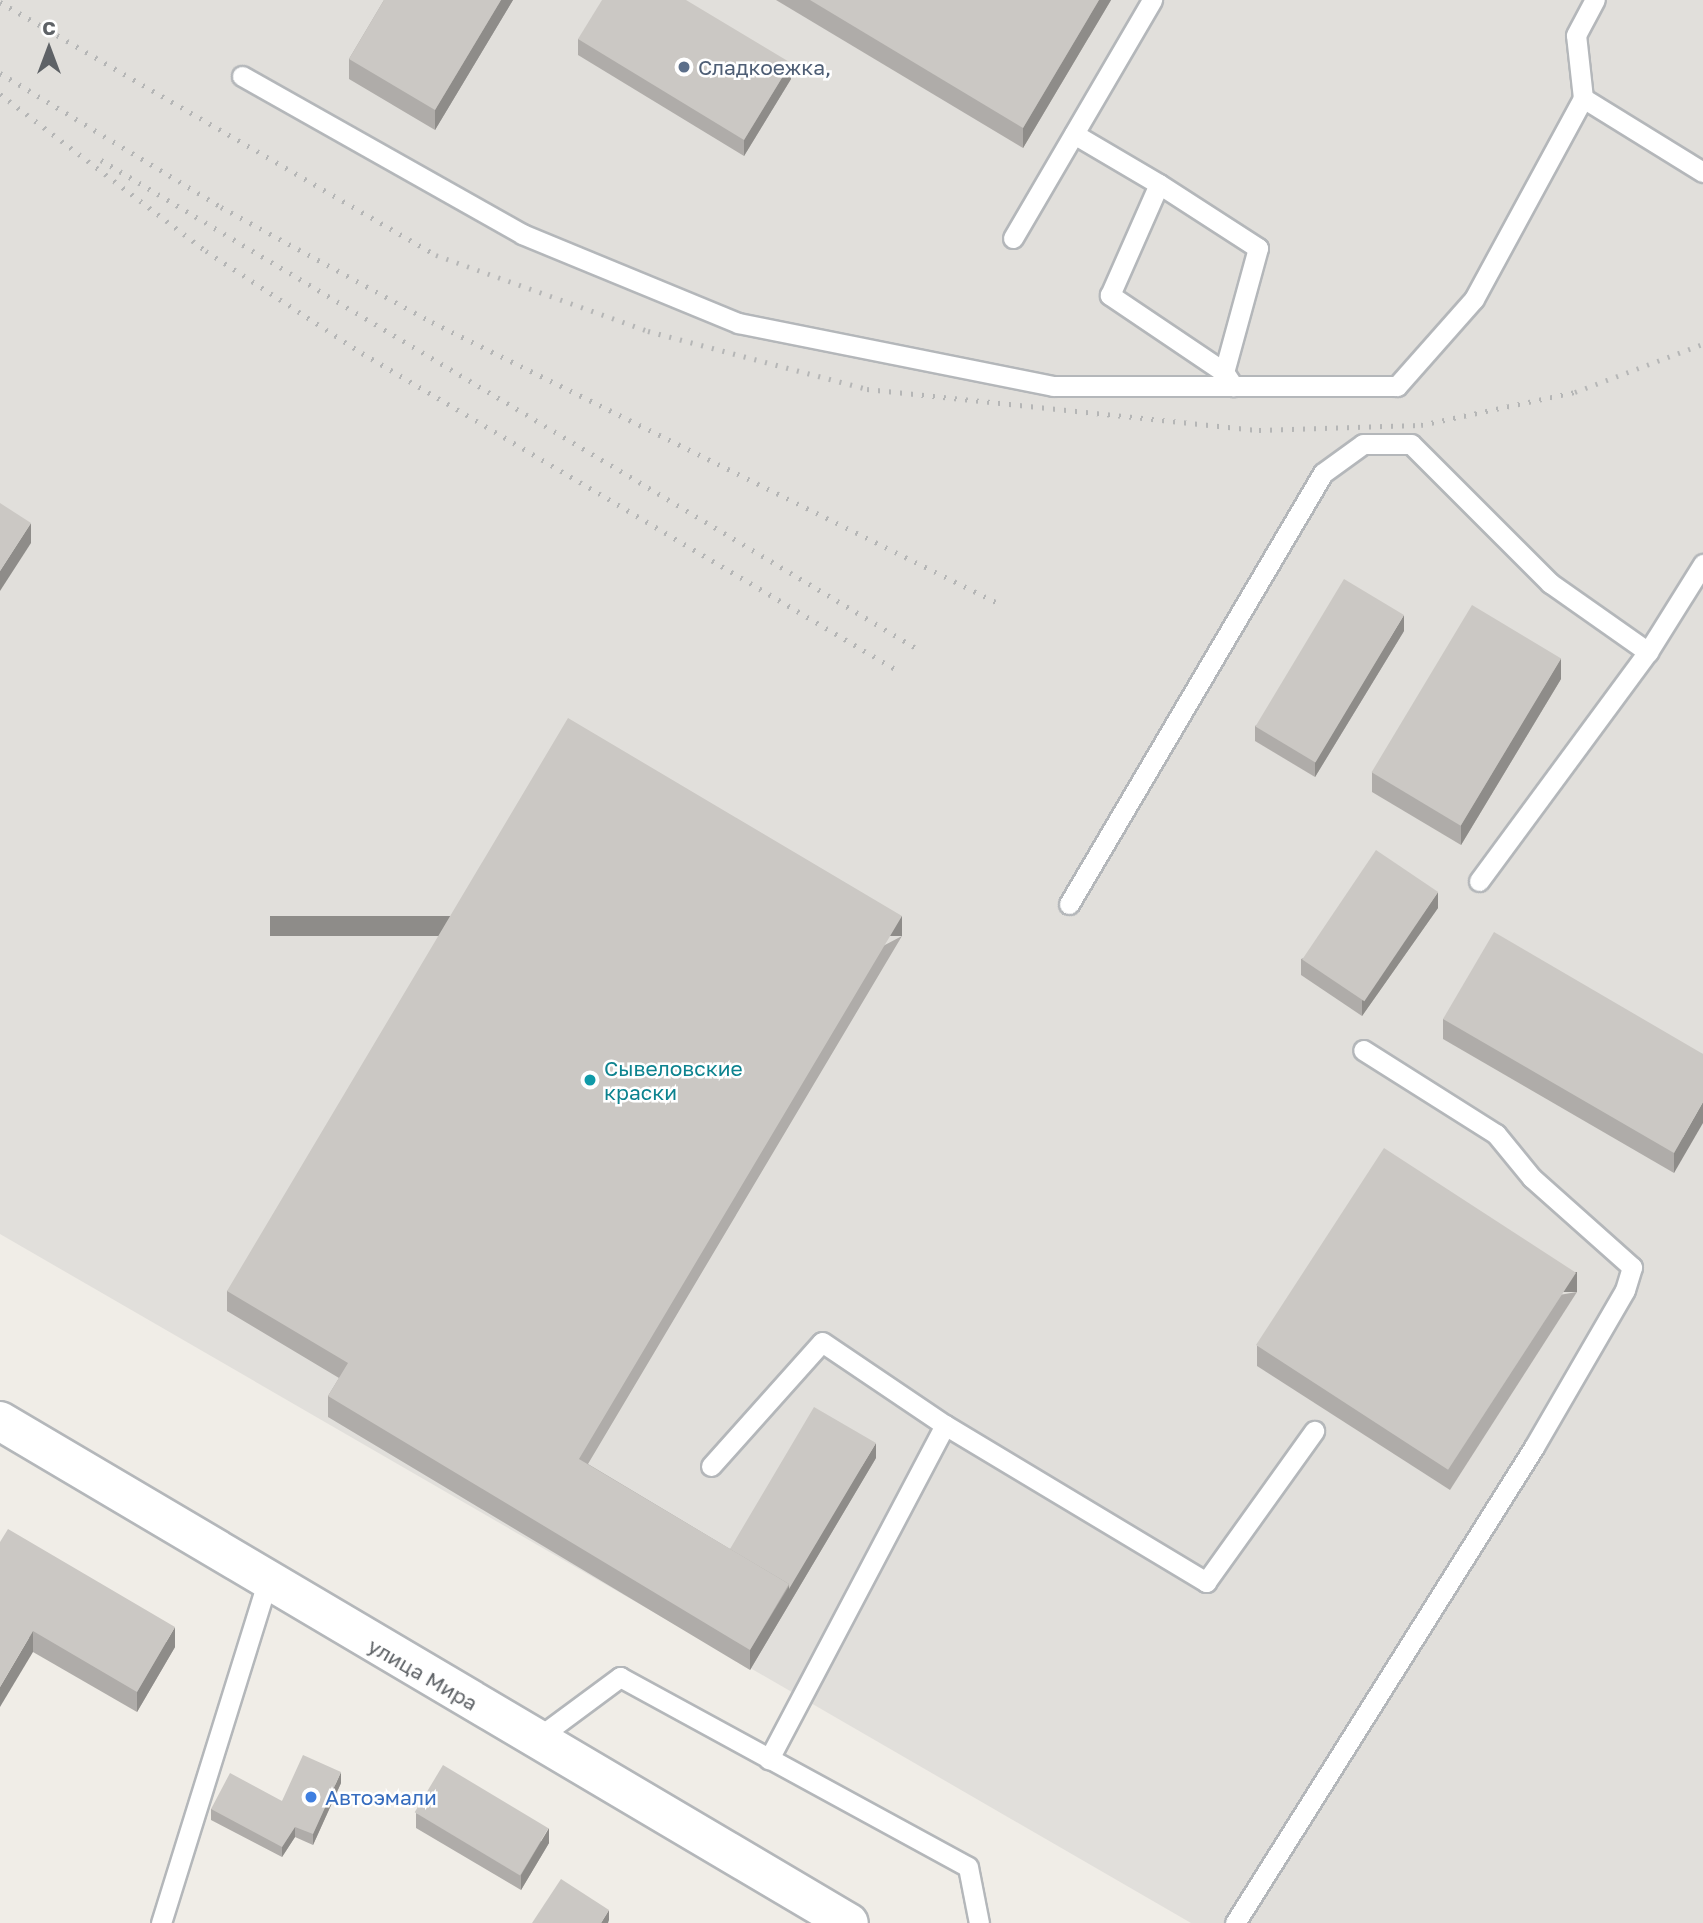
<!DOCTYPE html>
<meta charset="utf-8">
<style>
body{margin:0}
#map{position:relative;width:1703px;height:1923px;overflow:hidden;background:#f0ede7;font-family:"Golos Text",sans-serif}
div>[style]{position:absolute}
.industrial>*{inset:0;background:#e1dfdb}
.roads{filter:drop-shadow(2px 0 #b4b7ba) drop-shadow(-2px 0 #b4b7ba) drop-shadow(0 2px #b4b7ba) drop-shadow(0 -2px #b4b7ba)}
.lane>*{height:19px;margin:-9.5px;padding:0 9.5px;transform-origin:9.5px;border-radius:9.5px;background:#fff}
.secondary>*{height:38px;margin:-19px;padding:0 19px;transform-origin:19px;border-radius:19px;background:#fff}
.rail>*{height:5px;margin-top:-2.5px;transform-origin:0;background:repeating-linear-gradient(90deg,#b5b6b6 0 2px,transparent 0 11px)}
.wall>*{inset:0;background:#afaca9}
.shaded-wall>*{inset:0;background:#8e8c89;transform-origin:0 0}
.building>*{inset:0;background:#cbc8c4;transform-origin:0 0}
.dots>*{width:19px;height:19px;translate:-50% -50%;box-sizing:border-box;border:4px solid #fff;border-radius:50%}
span{translate:-50% -50%;white-space:nowrap;text-align:center;line-height:1.15;-webkit-text-stroke:5px #fff;paint-order:stroke}
.service-label{font-size:21px;color:#4e5e75}
.left{translate:0 -50%;text-align:left}
.culture-label{font-size:21px;color:#0d838f}
.street-label{font-size:21px;color:#5e6266}
.shop-label{font-size:21px;color:#366cbe}
.north{position:absolute;left:14px;top:14px;width:70px;height:70px;-webkit-text-stroke:5px #fff;paint-order:stroke;rotate:0deg;font-size:19px;font-weight:700;line-height:28px;text-align:center;color:#5e6266}
.north::after{content:'';display:block;margin:auto;width:24px;height:32px;background:#5e6266;clip-path:polygon(50% 0,100% 100%,50% 72%,0 100%)}
</style>
<div id="map">
<div class="industrial">
<i style="clip-path:polygon(0 0,1703px 0,1703px 1923px,1191px 1923px,0 1234px)"></i>
</div>
<div class="roads">
<div class="lane">
<i style="left:242px;top:76px;width:322px;rotate:29.4deg"></i>
<i style="left:522px;top:234px;width:234px;rotate:22.4deg"></i>
<i style="left:738px;top:323px;width:321px;rotate:11.3deg"></i>
<i style="left:1053px;top:386px;width:344px"></i>
<i style="left:1397px;top:386px;width:116px;rotate:-48.5deg"></i>
<i style="left:1474px;top:299px;width:229px;rotate:-61.5deg"></i>
<i style="left:1583px;top:98px;width:63px;rotate:-96.3deg"></i>
<i style="left:1576px;top:35px;width:40px;rotate:-62deg"></i>
<i style="left:1583px;top:98px;width:141px;rotate:31.7deg"></i>
<i style="left:1074px;top:134px;width:99px;rotate:30.5deg"></i>
<i style="left:1013px;top:238px;width:276px;rotate:-59.7deg"></i>
<i style="left:1224px;top:372px;width:138px;rotate:-146deg"></i>
<i style="left:1110px;top:295px;width:121px;rotate:-66.2deg"></i>
<i style="left:1159px;top:184px;width:118px;rotate:32.9deg"></i>
<i style="left:1258px;top:248px;width:129px;rotate:105.3deg"></i>
<i style="left:1224px;top:372px;width:17px;rotate:57deg"></i>
<i style="left:1479px;top:881px;width:285px;rotate:-53.6deg"></i>
<i style="left:1648px;top:652px;width:104px;rotate:-58deg"></i>
<i style="left:1069px;top:904px;width:500px;rotate:-59.49deg"></i>
<i style="left:1323px;top:473px;width:49px;rotate:-35.9deg"></i>
<i style="left:1363px;top:444px;width:48px"></i>
<i style="left:1411px;top:444px;width:197px;rotate:45deg"></i>
<i style="left:1550px;top:583px;width:120px;rotate:35.1deg"></i>
<i style="left:945px;top:1425px;width:305px;rotate:31deg"></i>
<i style="left:1206px;top:1582px;width:186px;rotate:-54.4deg"></i>
<i style="left:711px;top:1466px;width:166px;rotate:-48.2deg"></i>
<i style="left:822px;top:1342px;width:148px;rotate:34deg"></i>
<i style="left:945px;top:1425px;width:378px;rotate:117.8deg"></i>
<i style="left:535px;top:1740px;width:106px;rotate:-36.5deg"></i>
<i style="left:620px;top:1677px;width:396px;rotate:28.6deg"></i>
<i style="left:968px;top:1867px;width:57px;rotate:78.9deg"></i>
<i style="left:161px;top:1923px;width:357px;rotate:-72.7deg"></i>
<i style="left:1235px;top:1923px;width:562px;rotate:-57.86deg"></i>
<i style="left:1534px;top:1447px;width:181px;rotate:-59.9deg"></i>
<i style="left:1625px;top:1290px;width:24px;rotate:-73deg"></i>
<i style="left:1632px;top:1267px;width:134px;rotate:-138.3deg"></i>
<i style="left:1532px;top:1178px;width:57px;rotate:-129.3deg"></i>
<i style="left:1496px;top:1134px;width:157px;rotate:-147.7deg"></i>
</div>
<div class="secondary">
<i style="left:0;top:1421px;width:986px;rotate:30.6deg"></i>
</div>
</div>
<div class="rail">
<i style="left:0;top:2px;width:504px;rotate:30.13deg"></i>
<i style="left:436px;top:255px;width:225px;rotate:19.7deg"></i>
<i style="left:648px;top:331px;width:227px;rotate:14.8deg"></i>
<i style="left:867px;top:389px;width:394px;rotate:6deg"></i>
<i style="left:1259px;top:430px;width:162px;rotate:-1.8deg"></i>
<i style="left:1421px;top:425px;width:157px;rotate:-12.1deg"></i>
<i style="left:1575px;top:392px;width:137px;rotate:-20.6deg"></i>
<i style="left:0;top:73px;width:258px;rotate:31.2deg"></i>
<i style="left:221px;top:207px;width:240px;rotate:28.6deg"></i>
<i style="left:432px;top:322px;width:634px;rotate:26.4deg"></i>
<i style="left:0;top:94px;width:259px;rotate:37.3deg"></i>
<i style="left:206px;top:251px;width:186px;rotate:33.2deg"></i>
<i style="left:362px;top:353px;width:620px;rotate:30.66deg"></i>
<i style="left:101px;top:160px;width:956px;rotate:30.91deg"></i>
</div>
<div class="wall">
<i style="clip-path:polygon(384px 0,513px 0,435px 130px,349px 79px,349px 59px)"></i>
<i style="clip-path:polygon(776px 0,1111px 0,1023px 148px)"></i>
<i style="clip-path:polygon(578px 39px,791px 79px,744px 156px,578px 55px)"></i>
<i style="clip-path:polygon(1404px 631px,1315px 777px,1255px 741px,1255px 726px)"></i>
<i style="clip-path:polygon(1561px 679px,1461px 845px,1372px 792px,1372px 772px)"></i>
<i style="clip-path:polygon(1438px 908px,1362px 1016px,1301px 975px,1301px 959px)"></i>
<i style="clip-path:polygon(902px 936px,588px 1464px,730px 1549px,876px 1458px,750px 1670px,328px 1417px,328px 1396px,339px 1378px,227px 1311px,227px 1291px)"></i>
<i style="clip-path:polygon(1443px 1019px,1703px 1054px,1674px 1173px,1443px 1039px)"></i>
<i style="clip-path:polygon(1577px 1292px,1450px 1490px,1257px 1366px,1257px 1346px)"></i>
<i style="clip-path:polygon(0 1542px,175px 1647px,137px 1712px,33px 1652px)"></i>
<i style="clip-path:polygon(341px 1783px,313px 1845px,295px 1837px,282px 1857px,211px 1820px,211px 1809px,282px 1801px)"></i>
<i style="clip-path:polygon(416px 1813px,549px 1843px,521px 1890px,416px 1828px)"></i>
</div>
<div class="shaded-wall">
<i style="clip-path:polygon(501px 0,513px 0,435px 130px,435px 110px)"></i>
<i style="clip-path:polygon(1099px 0,1111px 0,1023px 148px,1023px 128px)"></i>
<i style="clip-path:polygon(791px 63px,791px 79px,744px 156px,744px 140px)"></i>
<i style="clip-path:polygon(31px 523px,31px 543px,0 591px,0 571px)"></i>
<i style="clip-path:polygon(1404px 615px,1404px 631px,1315px 777px,1315px 762px)"></i>
<i style="clip-path:polygon(1561px 658px,1561px 679px,1461px 845px,1461px 825px)"></i>
<i style="clip-path:polygon(1438px 892px,1438px 908px,1362px 1016px,1362px 1001px)"></i>
<i style="left:902px;top:916px;width:20px;height:632px;rotate:90deg"></i>
<i style="clip-path:polygon(1703px 1102px,1703px 1123px,1674px 1173px,1674px 1153px)"></i>
<i style="left:1577px;top:1272px;width:20px;height:235px;rotate:90deg"></i>
<i style="clip-path:polygon(876px 1443px,876px 1458px,750px 1670px,750px 1650px)"></i>
<i style="clip-path:polygon(175px 1627px,175px 1647px,137px 1712px,137px 1692px)"></i>
<i style="clip-path:polygon(33px 1631px,33px 1652px,0 1707px,0 1687px)"></i>
<i style="clip-path:polygon(341px 1772px,341px 1783px,313px 1845px,313px 1834px)"></i>
<i style="clip-path:polygon(295px 1827px,295px 1837px,282px 1857px,282px 1847px)"></i>
<i style="clip-path:polygon(549px 1828px,549px 1843px,521px 1890px,521px 1875px)"></i>
<i style="clip-path:polygon(609px 1910px,609px 1920px,608px 1923px,601px 1923px)"></i>
</div>
<div class="building">
<i style="clip-path:polygon(384px 0,501px 0,435px 110px,349px 59px)"></i>
<i style="clip-path:polygon(602px 0,686px 0,791px 63px,744px 140px,578px 39px)"></i>
<i style="clip-path:polygon(810px 0,1099px 0,1023px 128px)"></i>
<i style="clip-path:polygon(0 503px,31px 523px,0 571px)"></i>
<i style="left:1344px;top:579px;width:70px;height:172px;rotate:31deg"></i>
<i style="left:1472px;top:605px;width:104px;height:195px;rotate:31deg"></i>
<i style="clip-path:polygon(568px 718px,902px 916px,579px 1459px,789px 1584px,750px 1650px,328px 1396px,348px 1363px,227px 1291px)"></i>
<i style="left:1376px;top:850px;width:75px;height:132px;rotate:34deg"></i>
<i style="clip-path:polygon(1494px 932px,1703px 1054px,1703px 1102px,1674px 1153px,1443px 1019px)"></i>
<i style="left:1384px;top:1148px;width:229px;height:235px;rotate:33deg"></i>
<i style="clip-path:polygon(814px 1407px,876px 1443px,789px 1589px,789px 1584px,730px 1549px)"></i>
<i style="clip-path:polygon(8px 1529px,175px 1627px,137px 1692px,33px 1631px,0 1687px,0 1542px)"></i>
<i style="clip-path:polygon(303px 1755px,341px 1772px,313px 1834px,295px 1827px,282px 1847px,211px 1809px,230px 1773px,282px 1801px)"></i>
<i style="left:443px;top:1765px;width:123px;height:55px;rotate:31deg"></i>
<i style="clip-path:polygon(561px 1879px,609px 1910px,601px 1923px,532px 1923px)"></i>
</div>
<div class="dots">
<i style="left:684px;top:67px;background:#5c6f8a"></i>
<i style="left:590px;top:1080px;background:#0f9aa8"></i>
<i style="left:311px;top:1797px;background:#3f7fe0"></i>
</div>
<div class="service-label">
<span class="left" style="left:698px;top:67px">Сладкоежка,</span>
</div>
<div class="culture-label">
<span class="left" style="left:604px;top:1080px">Сывеловские<br>краски</span>
</div>
<div class="street-label">
<span style="left:423px;top:1674px;rotate:30deg">улица Мира</span>
</div>
<div class="shop-label">
<span class="left" style="left:325px;top:1797px">Автоэмали</span>
</div>
<div class="north">С</div>
</div>
